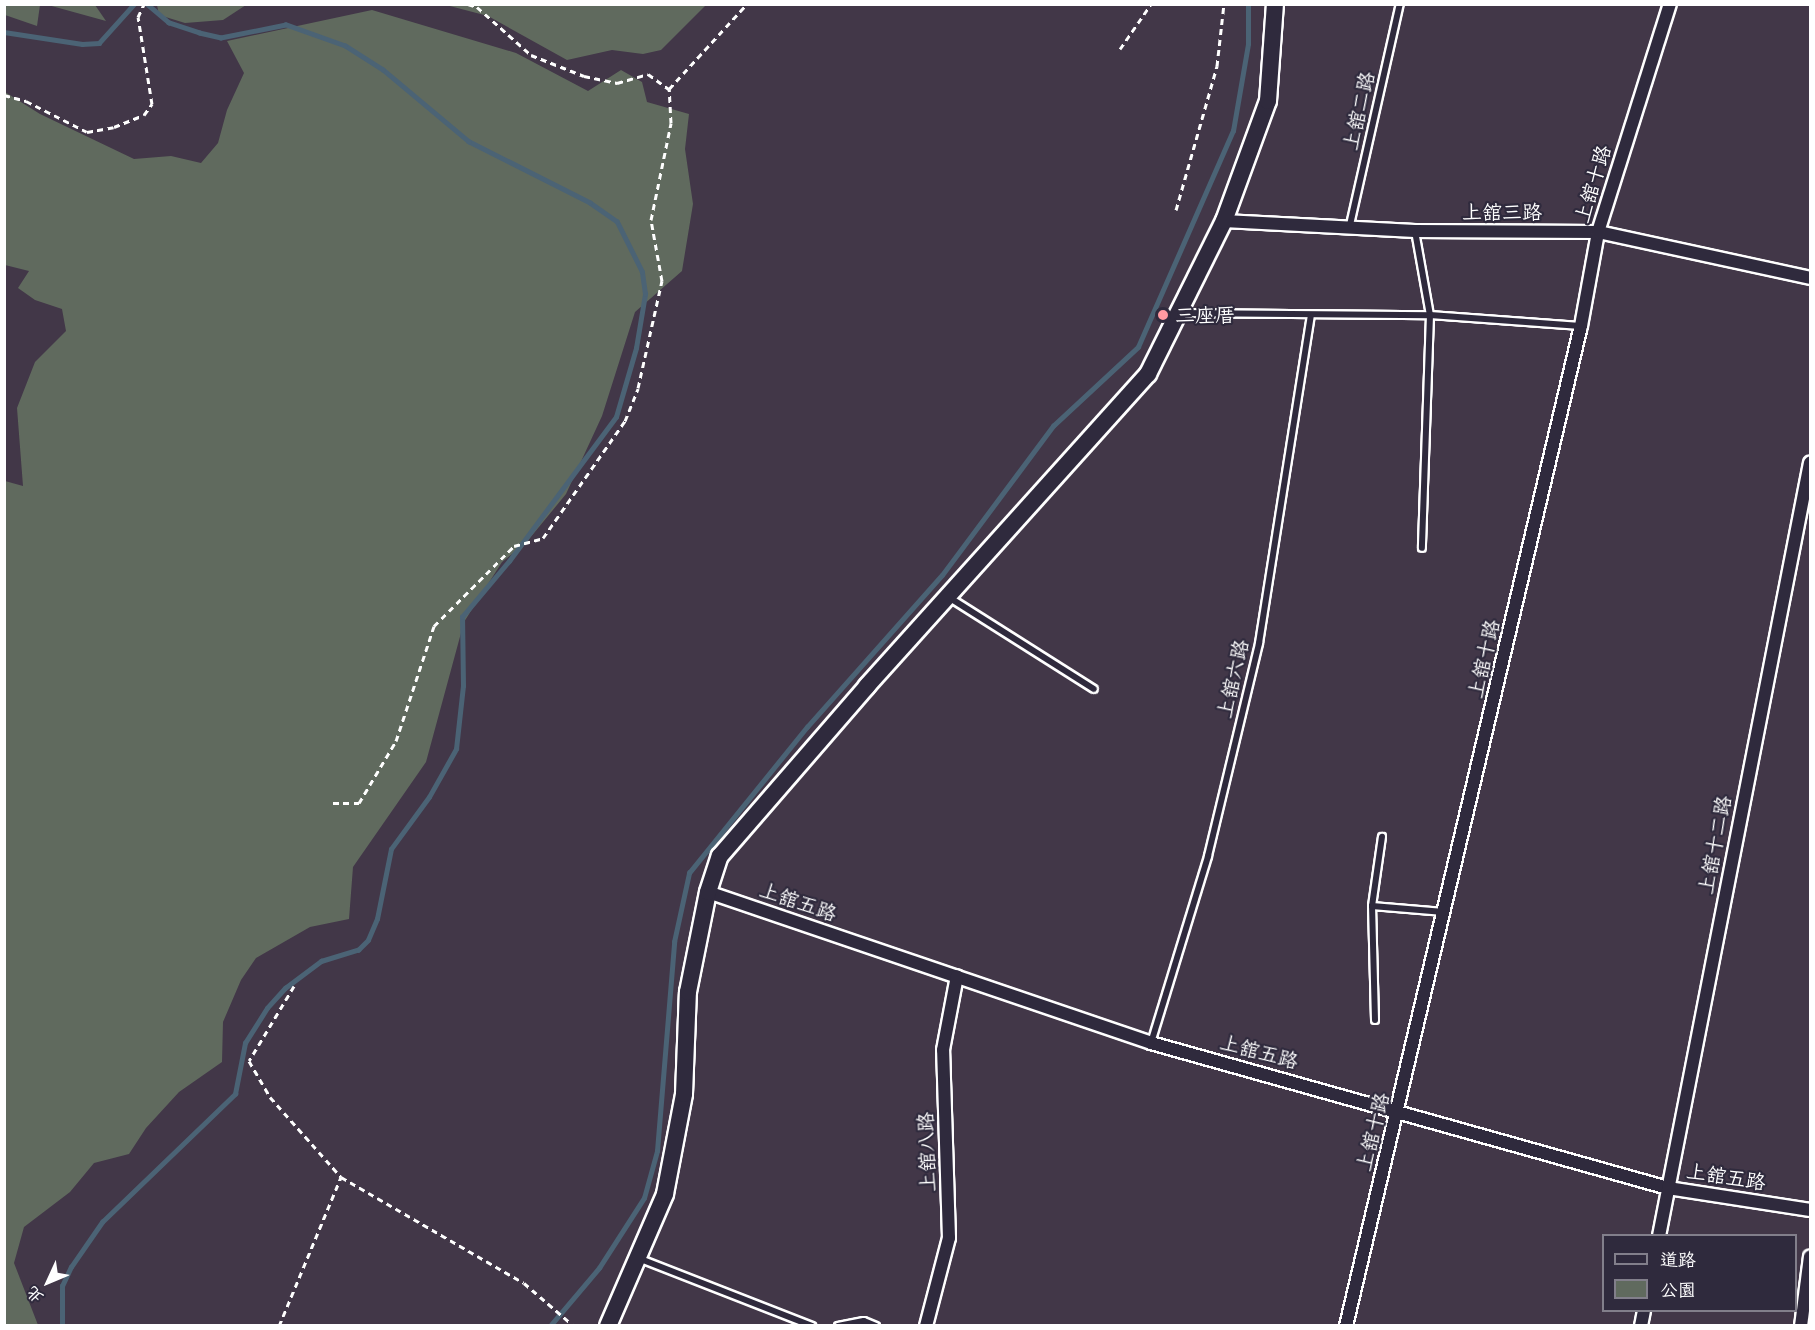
<!DOCTYPE html>
<meta charset="utf-8">
<style>
body{margin:0}
#map{position:relative;width:1815px;height:1330px;overflow:hidden;background:#423748;font-family:Itim,"LXGW WenKai TC",sans-serif}
div>[style]{position:absolute}
.green>*{inset:0;background:#606a5e}
.stream>*{height:4.5px;margin:-2.25px;padding:0 2.25px;transform-origin:2.25px;border-radius:2.25px;background:#4b6375}
.path>*{height:3px;margin-top:-1.5px;transform-origin:0;background:repeating-linear-gradient(90deg,#fff 0 6px,transparent 0 10.5px)}
.roads{filter:drop-shadow(2px 0 #fff) drop-shadow(-2px 0 #fff) drop-shadow(0 2px #fff) drop-shadow(0 -2px #fff)}
.lane>*{height:6px;margin:-3px;padding:0 3px;transform-origin:3px;border-radius:3px;background:#2f2a3d}
.street>*{height:12px;margin:-6px;padding:0 6px;transform-origin:6px;border-radius:6px;background:#2f2a3d}
.secondary>*{height:16px;margin:-8px;padding:0 8px;transform-origin:8px;border-radius:8px;background:#2f2a3d}
.dots>*{width:16px;height:16px;translate:-50% -50%;box-sizing:border-box;border:3px solid #2f2a3d;border-radius:50%}
span{translate:-50% -50%;white-space:nowrap;text-align:center;line-height:1.15;-webkit-text-stroke:4.5px #2f2a3d;paint-order:stroke}
.street-label{font-size:20px;color:#fff}
.poi-label{font-size:20px;color:#fff}
.left{translate:0 -50%;text-align:left}
.frame{position:absolute;inset:0;border:6px solid #fff;pointer-events:none}
.legend{position:absolute;left:1602px;top:1234px;width:195px;height:78px;box-sizing:border-box;background:#2f2a3d;border:2px solid #827f8b;margin:0;padding:8px 10px;list-style:none;font-size:18px;color:#fff}
.legend li{display:flex;align-items:center;gap:12px;height:30px}
.legend b{width:30px;border:2px solid #827f8b}
.north{position:absolute;left:18px;top:1252px;width:60px;height:60px;-webkit-text-stroke:4px #2f2a3d;paint-order:stroke;rotate:226deg;font-size:16px;font-weight:700;line-height:24px;text-align:center;color:#fff}
.north::after{content:'';display:block;margin:auto;width:21px;height:27px;background:#fff;clip-path:polygon(50% 0,100% 100%,50% 72%,0 100%)}
</style>
<div id="map">
<div class="green">
<i style="clip-path:polygon(5px 4px,40px 5px,37px 26px,5px 15px)"></i>
<i style="clip-path:polygon(48px 5px,95px 5px,106px 21px)"></i>
<i style="clip-path:polygon(157px 5px,157px 4px,246px 5px,223px 20px,185px 23px,159px 15px)"></i>
<i style="clip-path:polygon(446px 5px,706px 5px,661px 50px,643px 54px,612px 50px,567px 60px,488px 16px)"></i>
<i style="clip-path:polygon(372px 10px,516px 53px,588px 91px,621px 70px,642px 82px,647px 102px,689px 114px,685px 149px,693px 204px,682px 271px,635px 312px,602px 416px,566px 494px,525px 544px,502px 562px,464px 622px,426px 762px,353px 867px,349px 919px,310px 927px,256px 958px,241px 980px,223px 1022px,222px 1062px,179px 1092px,146px 1128px,129px 1154px,94px 1163px,70px 1192px,24px 1227px,14px 1263px,38px 1325px,5px 1325px,5px 481px,23px 486px,17px 408px,35px 362px,66px 331px,62px 309px,35px 300px,18px 288px,29px 271px,5px 265px,5px 92px,40px 114px,134px 159px,171px 156px,201px 163px,218px 143px,227px 110px,244px 73px,227px 41px)"></i>
</div>
<div class="stream">
<i style="left:4px;top:32px;width:79px;rotate:8.7deg"></i>
<i style="left:82px;top:44px;width:17px;rotate:-3deg"></i>
<i style="left:99px;top:43px;width:52px;rotate:-48.1deg"></i>
<i style="left:62px;top:1326px;width:40px;rotate:-90deg"></i>
<i style="left:62px;top:1286px;width:21px;rotate:-65deg"></i>
<i style="left:71px;top:1267px;width:55px;rotate:-55.4deg"></i>
<i style="left:102px;top:1222px;width:185px;rotate:-43.9deg"></i>
<i style="left:235px;top:1094px;width:52px;rotate:-78.9deg"></i>
<i style="left:245px;top:1043px;width:41px;rotate:-57.8deg"></i>
<i style="left:267px;top:1008px;width:27px;rotate:-48deg"></i>
<i style="left:285px;top:988px;width:45px;rotate:-36.9deg"></i>
<i style="left:321px;top:961px;width:39px;rotate:-17deg"></i>
<i style="left:358px;top:950px;width:14px;rotate:-45deg"></i>
<i style="left:368px;top:940px;width:23px;rotate:-67deg"></i>
<i style="left:377px;top:919px;width:71px;rotate:-78.7deg"></i>
<i style="left:391px;top:849px;width:64px;rotate:-53.8deg"></i>
<i style="left:429px;top:797px;width:55px;rotate:-60.6deg"></i>
<i style="left:456px;top:749px;width:63px;rotate:-83.7deg"></i>
<i style="left:463px;top:686px;width:69px;rotate:-90.8deg"></i>
<i style="left:462px;top:617px;width:73px;rotate:-50deg"></i>
<i style="left:509px;top:561px;width:179px;rotate:-53.4deg"></i>
<i style="left:616px;top:417px;width:72px;rotate:-73.8deg"></i>
<i style="left:636px;top:348px;width:55px;rotate:-80.5deg"></i>
<i style="left:645px;top:294px;width:22px;rotate:-98deg"></i>
<i style="left:642px;top:272px;width:56px;rotate:-116.6deg"></i>
<i style="left:617px;top:222px;width:33px;rotate:-145deg"></i>
<i style="left:590px;top:203px;width:136px;rotate:-153.2deg"></i>
<i style="left:469px;top:142px;width:112px;rotate:-140.1deg"></i>
<i style="left:383px;top:70px;width:45px;rotate:-147.7deg"></i>
<i style="left:345px;top:46px;width:63px;rotate:-160.4deg"></i>
<i style="left:286px;top:25px;width:66px;rotate:168.7deg"></i>
<i style="left:221px;top:38px;width:22px;rotate:-167deg"></i>
<i style="left:200px;top:33px;width:33px;rotate:-162deg"></i>
<i style="left:169px;top:23px;width:30px;rotate:-140deg"></i>
<i style="left:550px;top:1326px;width:76px;rotate:-49.8deg"></i>
<i style="left:599px;top:1268px;width:83px;rotate:-57.3deg"></i>
<i style="left:644px;top:1198px;width:49px;rotate:-74.5deg"></i>
<i style="left:657px;top:1151px;width:210px;rotate:-85.3deg"></i>
<i style="left:674px;top:942px;width:71px;rotate:-77.7deg"></i>
<i style="left:689px;top:873px;width:188px;rotate:-51.1deg"></i>
<i style="left:807px;top:727px;width:203px;rotate:-48.4deg"></i>
<i style="left:942px;top:575px;width:186px;rotate:-53.3deg"></i>
<i style="left:1053px;top:426px;width:116px;rotate:-42.9deg"></i>
<i style="left:1138px;top:347px;width:236px;rotate:-66.3deg"></i>
<i style="left:1233px;top:131px;width:88px;rotate:-80.2deg"></i>
<i style="left:1248px;top:44px;width:40px;rotate:-90deg"></i>
</div>
<div class="path">
<i style="left:468px;top:4px;width:9px;rotate:18deg"></i>
<i style="left:477px;top:7px;width:72px;rotate:41.6deg"></i>
<i style="left:531px;top:55px;width:57px;rotate:21.6deg"></i>
<i style="left:584px;top:76px;width:34px;rotate:12deg"></i>
<i style="left:617px;top:83px;width:32px;rotate:-16deg"></i>
<i style="left:648px;top:74px;width:26px;rotate:36deg"></i>
<i style="left:1120px;top:49px;width:55px;rotate:-55.4deg"></i>
<i style="left:4px;top:95px;width:23px;rotate:15deg"></i>
<i style="left:26px;top:101px;width:68px;rotate:26.9deg"></i>
<i style="left:87px;top:132px;width:27px;rotate:-10deg"></i>
<i style="left:114px;top:127px;width:32px;rotate:-22deg"></i>
<i style="left:144px;top:115px;width:14px;rotate:-54deg"></i>
<i style="left:152px;top:104px;width:88px;rotate:-99.1deg"></i>
<i style="left:138px;top:17px;width:14px;rotate:-65deg"></i>
<i style="left:1176px;top:210px;width:150px;rotate:-74.1deg"></i>
<i style="left:1217px;top:66px;width:62px;rotate:-83.6deg"></i>
<i style="left:333px;top:803px;width:26px"></i>
<i style="left:359px;top:803px;width:72px;rotate:-59.2deg"></i>
<i style="left:396px;top:741px;width:121px;rotate:-71.7deg"></i>
<i style="left:434px;top:626px;width:113px;rotate:-45deg"></i>
<i style="left:514px;top:546px;width:30px;rotate:-15deg"></i>
<i style="left:543px;top:538px;width:143px;rotate:-55deg"></i>
<i style="left:625px;top:421px;width:35px;rotate:-68deg"></i>
<i style="left:638px;top:388px;width:110px;rotate:-77.4deg"></i>
<i style="left:662px;top:281px;width:62px;rotate:-100.2deg"></i>
<i style="left:651px;top:220px;width:99px;rotate:-78.3deg"></i>
<i style="left:671px;top:123px;width:34px;rotate:-93deg"></i>
<i style="left:669px;top:89px;width:115px;rotate:-47.5deg"></i>
<i style="left:294px;top:986px;width:87px;rotate:121deg"></i>
<i style="left:249px;top:1061px;width:42px;rotate:59.7deg"></i>
<i style="left:270px;top:1097px;width:107px;rotate:48.4deg"></i>
<i style="left:341px;top:1177px;width:211px;rotate:30.1deg"></i>
<i style="left:524px;top:1283px;width:66px;rotate:40.7deg"></i>
<i style="left:279px;top:1326px;width:161px;rotate:-67.4deg"></i>
</div>
<div class="roads">
<div class="lane">
<i style="left:1350px;top:225px;width:227px;rotate:-77.3deg"></i>
<i style="left:1415px;top:231px;width:85px;rotate:79.9deg"></i>
<i style="left:1430px;top:315px;width:233px;rotate:92deg"></i>
<i style="left:1180px;top:313px;width:250px;rotate:0.5deg"></i>
<i style="left:1430px;top:315px;width:151px;rotate:4.2deg"></i>
<i style="left:950px;top:598px;width:170px;rotate:32.3deg"></i>
<i style="left:1372px;top:906px;width:72px;rotate:4.8deg"></i>
<i style="left:1375px;top:1020px;width:114px;rotate:-91.5deg"></i>
<i style="left:1372px;top:906px;width:70px;rotate:-81.8deg"></i>
<i style="left:1151px;top:1043px;width:195px;rotate:-73deg"></i>
<i style="left:1208px;top:856px;width:219px;rotate:-76.5deg"></i>
<i style="left:1259px;top:643px;width:332px;rotate:-81deg"></i>
<i style="left:638px;top:1258px;width:187px;rotate:21.3deg"></i>
<i style="left:838px;top:1326px;width:26px;rotate:-11deg"></i>
<i style="left:864px;top:1321px;width:13px;rotate:23deg"></i>
</div>
<div class="street">
<i style="left:1224px;top:221px;width:191px;rotate:3deg"></i>
<i style="left:1415px;top:231px;width:183px;rotate:0.3deg"></i>
<i style="left:1598px;top:232px;width:217px;rotate:12.2deg"></i>
<i style="left:708px;top:892px;width:468px;rotate:18.8deg"></i>
<i style="left:1151px;top:1043px;width:537px;rotate:15.67deg"></i>
<i style="left:1668px;top:1188px;width:144px;rotate:8.8deg"></i>
<i style="left:1659px;top:1236px;width:788px;rotate:-78.95deg"></i>
<i style="left:926px;top:1326px;width:91px;rotate:-75.4deg"></i>
<i style="left:949px;top:1238px;width:188px;rotate:-91.8deg"></i>
<i style="left:943px;top:1050px;width:75px;rotate:-79.3deg"></i>
<i style="left:1346px;top:1326px;width:1027px;rotate:-76.78deg"></i>
<i style="left:1581px;top:326px;width:96px;rotate:-79.7deg"></i>
<i style="left:1598px;top:232px;width:239px;rotate:-72.5deg"></i>
<i style="left:1641px;top:1326px;width:16px;rotate:-79deg"></i>
<i style="left:1801px;top:1326px;width:70px;rotate:-82.6deg"></i>
</div>
<div class="secondary">
<i style="left:608px;top:1326px;width:144px;rotate:-66.6deg"></i>
<i style="left:665px;top:1194px;width:102px;rotate:-79.2deg"></i>
<i style="left:684px;top:1094px;width:102px;rotate:-87.8deg"></i>
<i style="left:688px;top:992px;width:102px;rotate:-78.7deg"></i>
<i style="left:708px;top:892px;width:38px;rotate:-72deg"></i>
<i style="left:720px;top:856px;width:225px;rotate:-49.1deg"></i>
<i style="left:867px;top:686px;width:420px;rotate:-48deg"></i>
<i style="left:1148px;top:374px;width:171px;rotate:-63.6deg"></i>
<i style="left:1224px;top:221px;width:128px;rotate:-69.9deg"></i>
<i style="left:1268px;top:101px;width:97px;rotate:-85.9deg"></i>
</div>
</div>
<div class="dots">
<i style="left:1163px;top:315px;background:#ff9aa2"></i>
</div>
<div class="street-label">
<span style="left:1359px;top:111px;rotate:-77deg">上舘二路</span>
<span style="left:1593px;top:184px;rotate:-73deg">上舘十路</span>
<span style="left:1502px;top:212px">上舘三路</span>
<span style="left:1484px;top:659px;rotate:-77deg">上舘十路</span>
<span style="left:1233px;top:679px;rotate:-77deg">上舘六路</span>
<span style="left:1715px;top:845px;rotate:-79deg">上舘十二路</span>
<span style="left:798px;top:902px;rotate:19deg">上舘五路</span>
<span style="left:1259px;top:1052px;rotate:15deg">上舘五路</span>
<span style="left:1373px;top:1132px;rotate:-76deg">上舘十路</span>
<span style="left:927px;top:1152px;rotate:-92deg">上舘八路</span>
<span style="left:1726px;top:1177px;rotate:9deg">上舘五路</span>
</div>
<div class="poi-label">
<span class="left" style="left:1175px;top:315px">三座厝</span>
</div>
<div class="frame"></div>
<ul class="legend">
<li><b style="height:8px;background:#2f2a3d"></b>道路</li>
<li><b style="height:16px;background:#606a5e"></b>公園</li>
</ul>
<div class="north">北</div>
</div>
